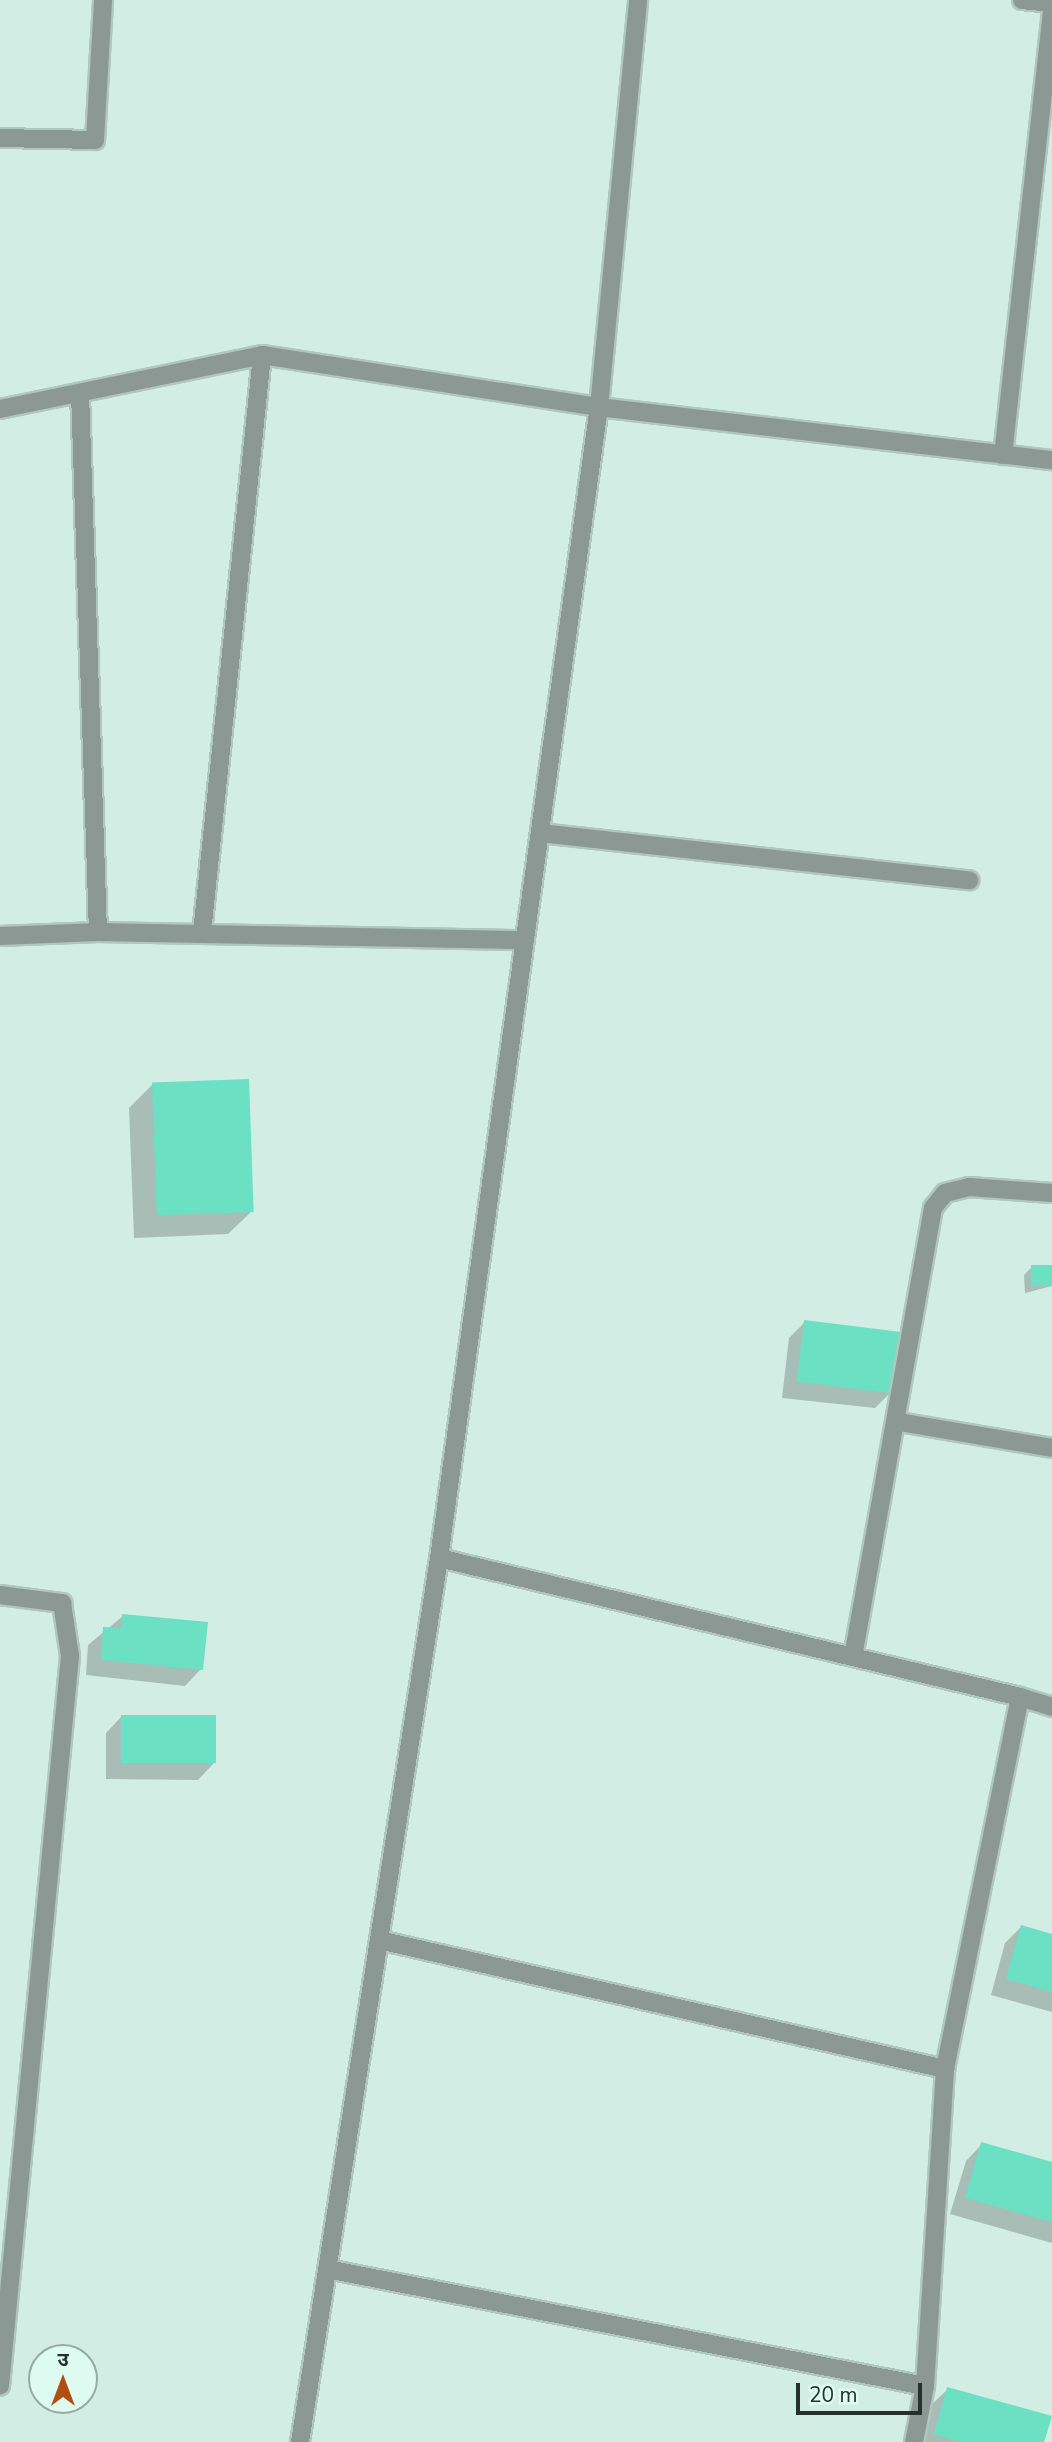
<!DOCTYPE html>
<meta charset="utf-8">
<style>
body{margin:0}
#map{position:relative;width:1052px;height:2442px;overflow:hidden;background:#d1ede4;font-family:"Nunito Sans","Noto Sans Devanagari",sans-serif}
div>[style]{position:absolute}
.shadow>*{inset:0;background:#0003}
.building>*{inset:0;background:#6ce0c2;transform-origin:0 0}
.roads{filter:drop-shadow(2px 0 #afc7bf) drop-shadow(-2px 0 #afc7bf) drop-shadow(0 2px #afc7bf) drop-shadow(0 -2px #afc7bf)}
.lane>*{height:18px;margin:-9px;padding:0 9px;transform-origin:9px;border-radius:9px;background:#8c9894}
.street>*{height:18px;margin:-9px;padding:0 9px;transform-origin:9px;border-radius:9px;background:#8c9894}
span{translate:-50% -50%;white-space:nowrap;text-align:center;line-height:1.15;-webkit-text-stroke:5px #defbf1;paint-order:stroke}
.north{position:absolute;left:28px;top:2344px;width:70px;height:70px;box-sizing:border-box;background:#defbf1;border:2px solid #94aaa3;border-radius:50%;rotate:0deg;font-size:19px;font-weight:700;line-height:28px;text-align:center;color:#26312d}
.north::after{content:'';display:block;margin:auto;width:24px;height:32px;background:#b04f11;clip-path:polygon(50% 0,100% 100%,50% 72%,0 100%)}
.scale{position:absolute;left:796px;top:2383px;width:126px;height:32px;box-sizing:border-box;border:4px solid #26312d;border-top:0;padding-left:9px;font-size:21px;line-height:24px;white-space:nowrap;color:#26312d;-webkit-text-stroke:5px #defbf1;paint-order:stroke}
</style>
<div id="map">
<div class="shadow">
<i style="clip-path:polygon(153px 1084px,252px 1211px,228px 1234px,134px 1238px,129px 1108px)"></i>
<i style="clip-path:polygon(1052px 1266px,1052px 1286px,1025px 1293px,1024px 1275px,1032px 1267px)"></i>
<i style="clip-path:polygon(805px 1322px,891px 1392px,875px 1408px,782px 1398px,789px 1338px)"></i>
<i style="clip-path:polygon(123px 1616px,201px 1669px,185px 1686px,86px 1675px,88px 1645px)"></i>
<i style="clip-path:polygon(122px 1716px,214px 1763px,198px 1780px,106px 1779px,106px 1733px)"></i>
<i style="clip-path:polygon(1021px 1927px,1052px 1936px,1052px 2012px,991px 1995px,1005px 1943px)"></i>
<i style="clip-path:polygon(982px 2144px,1052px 2164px,1052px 2243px,950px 2214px,966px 2161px)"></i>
<i style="clip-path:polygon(948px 2389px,1043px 2442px,921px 2442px,931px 2405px)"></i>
</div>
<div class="building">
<i style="left:249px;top:1079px;width:133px;height:97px;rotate:88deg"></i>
<i style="left:1031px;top:1265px;width:21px;height:21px"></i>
<i style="left:804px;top:1320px;width:96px;height:62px;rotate:7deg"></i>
<i style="clip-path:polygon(122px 1614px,208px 1622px,203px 1670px,101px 1660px,103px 1627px,121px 1628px)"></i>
<i style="left:121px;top:1715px;width:95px;height:48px"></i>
<i style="clip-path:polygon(1021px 1925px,1052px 1934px,1052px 1992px,1006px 1979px)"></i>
<i style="clip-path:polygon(981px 2142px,1052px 2162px,1052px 2222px,965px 2198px)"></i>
<i style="clip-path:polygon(947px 2387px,1052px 2416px,1044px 2442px,961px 2442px,934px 2434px)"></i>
</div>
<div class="roads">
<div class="lane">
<i style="left:899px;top:1422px;width:155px;rotate:9.6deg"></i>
<i style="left:1020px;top:1697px;width:34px;rotate:17deg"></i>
</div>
<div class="street">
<i style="left:1022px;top:0;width:30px;rotate:6deg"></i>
<i style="left:0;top:138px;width:95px;rotate:1.2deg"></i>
<i style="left:95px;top:140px;width:140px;rotate:-86.7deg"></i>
<i style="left:80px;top:393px;width:539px;rotate:88.09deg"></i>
<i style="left:0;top:409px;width:268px;rotate:-11.6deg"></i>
<i style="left:262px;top:355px;width:341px;rotate:8.8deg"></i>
<i style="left:599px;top:407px;width:456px;rotate:6.7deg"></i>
<i style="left:1003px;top:455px;width:450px;rotate:-83.7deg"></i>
<i style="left:540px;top:833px;width:432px;rotate:6.3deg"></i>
<i style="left:202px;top:933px;width:581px;rotate:-84.07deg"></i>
<i style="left:0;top:936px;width:98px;rotate:-2.3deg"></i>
<i style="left:98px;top:932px;width:427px;rotate:1.1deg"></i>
<i style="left:439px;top:1558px;width:597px;rotate:13.45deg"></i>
<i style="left:1020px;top:1697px;width:379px;rotate:101.4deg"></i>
<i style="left:945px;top:2069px;width:318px;rotate:93.6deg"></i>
<i style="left:925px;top:2386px;width:57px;rotate:101.1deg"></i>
<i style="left:0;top:1595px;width:63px;rotate:7.4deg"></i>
<i style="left:62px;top:1603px;width:54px;rotate:81.4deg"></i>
<i style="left:70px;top:1656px;width:733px;rotate:95.48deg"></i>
<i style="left:853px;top:1657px;width:456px;rotate:-79.9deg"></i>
<i style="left:933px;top:1208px;width:19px;rotate:-51deg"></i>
<i style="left:945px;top:1193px;width:25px;rotate:-14deg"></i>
<i style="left:969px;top:1187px;width:83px;rotate:4.1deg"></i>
<i style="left:379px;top:1940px;width:581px;rotate:12.84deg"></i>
<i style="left:327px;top:2269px;width:609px;rotate:11.07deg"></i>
<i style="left:300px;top:2442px;width:895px;rotate:-81.06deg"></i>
<i style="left:439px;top:1558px;width:1162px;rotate:-82.09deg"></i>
<i style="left:599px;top:407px;width:409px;rotate:-84.5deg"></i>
</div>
</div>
<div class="north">उ</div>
<div class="scale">20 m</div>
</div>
